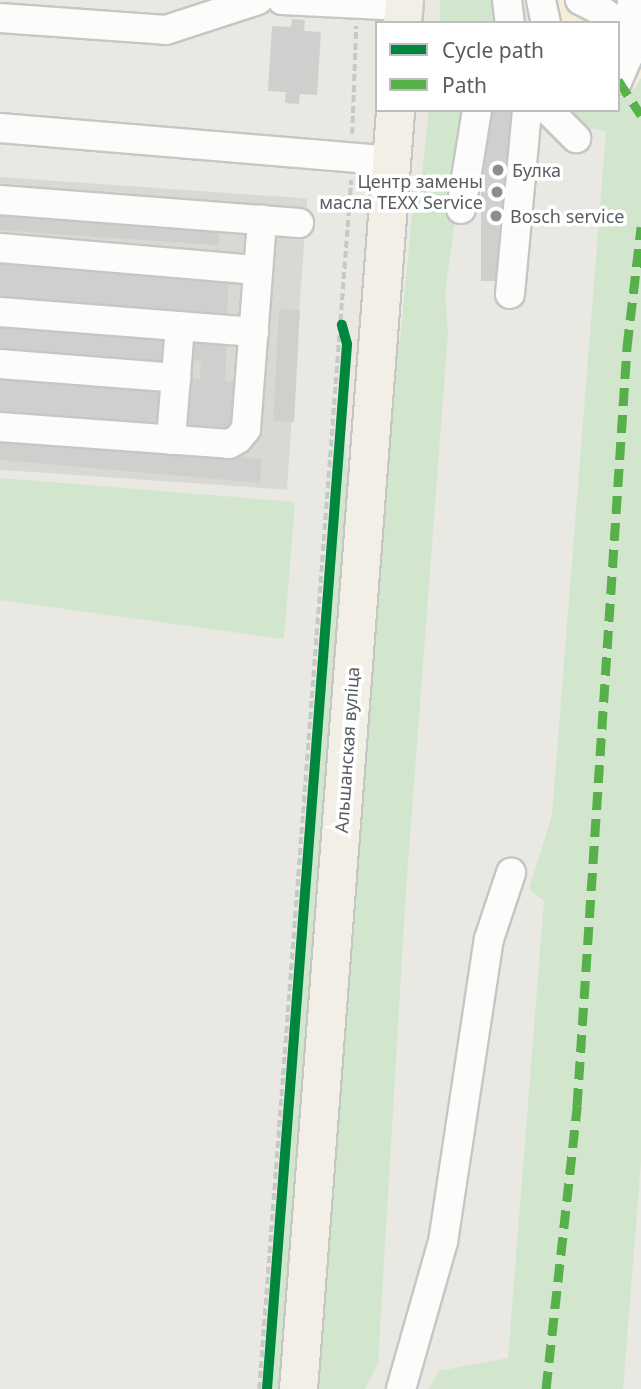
<!DOCTYPE html>
<meta charset="utf-8">
<style>
body{margin:0}
#map{position:relative;width:641px;height:1389px;overflow:hidden;background:#e9e8e3;font-family:"Noto Sans",sans-serif}
div>[style]{position:absolute}
.commercial>*{inset:0;background:#f5eeda}
.industrial>*{inset:0;background:#dad8d4;transform-origin:0 0}
.green>*{inset:0;background:#d1e6cd;transform-origin:0 0}
.building>*{inset:0;background:#d1cfcd;transform-origin:0 0}
.path>*{height:3.5px;margin-top:-1.75px;transform-origin:0;background:repeating-linear-gradient(90deg,#c4cac6 0 7px,transparent 0 10.5px)}
.roads{filter:drop-shadow(2px 0 #c6c6c5) drop-shadow(-2px 0 #c6c6c5) drop-shadow(0 2px #c6c6c5) drop-shadow(0 -2px #c6c6c5)}
.minor>*{height:28px;margin:-14px;padding:0 14px;transform-origin:14px;border-radius:14px;background:#fcfcfb}
.major>*{height:37px;margin:-18.5px;padding:0 18.5px;transform-origin:18.5px;border-radius:18.5px;background:#f2efe6}
.quiet>*{height:9px;margin-top:-4.5px;transform-origin:0;background:repeating-linear-gradient(90deg,#58b04a 0 18px,transparent 0 27px)}
.cycleway>*{height:10px;margin:-5px;padding:0 5px;transform-origin:5px;border-radius:5px;background:#00873e}
.dots>*{width:19px;height:19px;translate:-50% -50%;box-sizing:border-box;border:4px solid #fff;border-radius:50%}
span{translate:-50% -50%;white-space:nowrap;text-align:center;line-height:1.15;-webkit-text-stroke:7px #fff;paint-order:stroke}
.poi-label{font-size:18px;color:#595d61}
.left{translate:0 -50%;text-align:left}
.right{translate:-100% -50%;text-align:right}
.street-label{font-size:18px;color:#595d61}
.legend{position:absolute;left:375px;top:21px;width:245px;height:91px;box-sizing:border-box;background:#fff;border:2px solid #bdbec0;margin:0;padding:9px 12px;list-style:none;font-size:21px;color:#595d61}
.legend li{display:flex;align-items:center;gap:14px;height:35px}
.legend b{width:35px;border:2px solid #bdbec0}
</style>
<div id="map">
<div class="commercial">
<i style="clip-path:polygon(534px 0,641px 0,641px 78px,635px 88px,618px 99px,618px 23px,540px 23px)"></i>
</div>
<div class="industrial">
<i style="left:0;top:177px;width:308px;height:292px;rotate:4deg"></i>
</div>
<div class="green">
<i style="left:440px;top:0;width:55px;height:23px"></i>
<i style="clip-path:polygon(641px 78px,641px 1161px,623px 1389px,428px 1389px,439px 1371px,508px 1358px,544px 901px,529px 889px,552px 815px,606px 131px,583px 127px,567px 110px,618px 110px,618px 99px,635px 88px)"></i>
<i style="clip-path:polygon(429px 110px,470px 110px,445px 293px,448px 332px,406px 890px,378px 1363px,365px 1389px,312px 1389px,390px 356px,400px 341px,412px 216px,420px 192px)"></i>
<i style="clip-path:polygon(343px 445px,346px 446px,349px 526px,284px 1389px,271px 1389px)"></i>
<i style="clip-path:polygon(0 478px,295px 502px,284px 639px,0 600px)"></i>
</div>
<div class="building">
<i style="clip-path:polygon(292px 19px,305px 20px,304px 31px,321px 32px,317px 95px,300px 94px,299px 104px,285px 103px,286px 92px,268px 91px,272px 26px,291px 27px)"></i>
<i style="left:481px;top:110px;width:34px;height:171px"></i>
<i style="left:0;top:214px;width:220px;height:16px;rotate:4deg"></i>
<i style="left:0;top:259px;width:230px;height:43px;rotate:4deg"></i>
<i style="left:279px;top:309px;width:21px;height:112px;rotate:3deg"></i>
<i style="left:0;top:321px;width:164px;height:33px;rotate:5deg"></i>
<i style="clip-path:polygon(193px 343px,227px 344px,225px 381px,237px 382px,234px 428px,187px 426px,188px 378px,200px 379px,201px 361px,192px 360px)"></i>
<i style="left:0;top:374px;width:164px;height:43px;rotate:5deg"></i>
<i style="left:0;top:436px;width:263px;height:24px;rotate:5deg"></i>
</div>
<div class="path">
<i style="left:352px;top:134px;width:108px;rotate:-87.9deg"></i>
<i style="left:259px;top:1389px;width:1212px;rotate:-85.65deg"></i>
</div>
<div class="roads">
<div class="minor">
<i style="left:282px;top:0;width:122px;rotate:2.8deg"></i>
<i style="left:507px;top:0;width:23px;rotate:83deg"></i>
<i style="left:541px;top:0;width:24px;rotate:78deg"></i>
<i style="left:580px;top:0;width:25px;rotate:27deg"></i>
<i style="left:602px;top:11px;width:34px;rotate:36deg"></i>
<i style="left:0;top:18px;width:166px;rotate:4.1deg"></i>
<i style="left:166px;top:30px;width:97px;rotate:-18.1deg"></i>
<i style="left:618px;top:80px;width:25px;rotate:-67deg"></i>
<i style="left:628px;top:57px;width:57px;rotate:-86deg"></i>
<i style="left:548px;top:110px;width:40px;rotate:45deg"></i>
<i style="left:0;top:128px;width:392px;rotate:4.8deg"></i>
<i style="left:0;top:200px;width:300px;rotate:4.4deg"></i>
<i style="left:461px;top:209px;width:100px;rotate:-80.8deg"></i>
<i style="left:0;top:248px;width:259px;rotate:4.9deg"></i>
<i style="left:510px;top:294px;width:185px;rotate:-84.7deg"></i>
<i style="left:0;top:312px;width:255px;rotate:4.5deg"></i>
<i style="left:0;top:364px;width:177px;rotate:4.5deg"></i>
<i style="left:0;top:427px;width:230px;rotate:4.2deg"></i>
<i style="left:229px;top:444px;width:10px;rotate:-29deg"></i>
<i style="left:238px;top:439px;width:13px;rotate:-51deg"></i>
<i style="left:246px;top:429px;width:210px;rotate:-85.6deg"></i>
<i style="left:171px;top:440px;width:114px;rotate:-85.5deg"></i>
<i style="left:401px;top:1389px;width:153px;rotate:-74.1deg"></i>
<i style="left:443px;top:1242px;width:306px;rotate:-81.4deg"></i>
<i style="left:489px;top:939px;width:70px;rotate:-71.6deg"></i>
</div>
<div class="major">
<i style="left:402px;top:23px;width:23px;rotate:-85deg"></i>
<i style="left:298px;top:1389px;width:1283px;rotate:-85.66deg"></i>
</div>
</div>
<div class="quiet">
<i style="left:618px;top:80px;width:42px;rotate:56.7deg"></i>
<i style="left:546px;top:1389px;width:285px;rotate:-83.7deg"></i>
<i style="left:577px;top:1106px;width:761px;rotate:-86.23deg"></i>
<i style="left:627px;top:347px;width:121px;rotate:-83.3deg"></i>
</div>
<div class="cycleway">
<i style="left:267px;top:1389px;width:1048px;rotate:-85.62deg"></i>
<i style="left:347px;top:344px;width:20px;rotate:-105deg"></i>
</div>
<div class="dots">
<i style="left:498px;top:170px;background:#8b8e8e"></i>
<i style="left:497px;top:192px;background:#8b8e8e"></i>
<i style="left:496px;top:216px;background:#8b8e8e"></i>
</div>
<div class="poi-label">
<span class="left" style="left:512px;top:170px">Булка</span>
<span class="right" style="left:483px;top:192px">Центр замены<br>масла TEXX Service</span>
<span class="left" style="left:510px;top:216px">Bosch service</span>
</div>
<div class="street-label">
<span style="left:347px;top:750px;rotate:-86deg">Альшанская вуліца</span>
</div>
<ul class="legend">
<li><b style="height:9px;background:#00873e"></b>Cycle path</li>
<li><b style="height:9px;background:#58b04a"></b>Path</li>
</ul>
</div>
